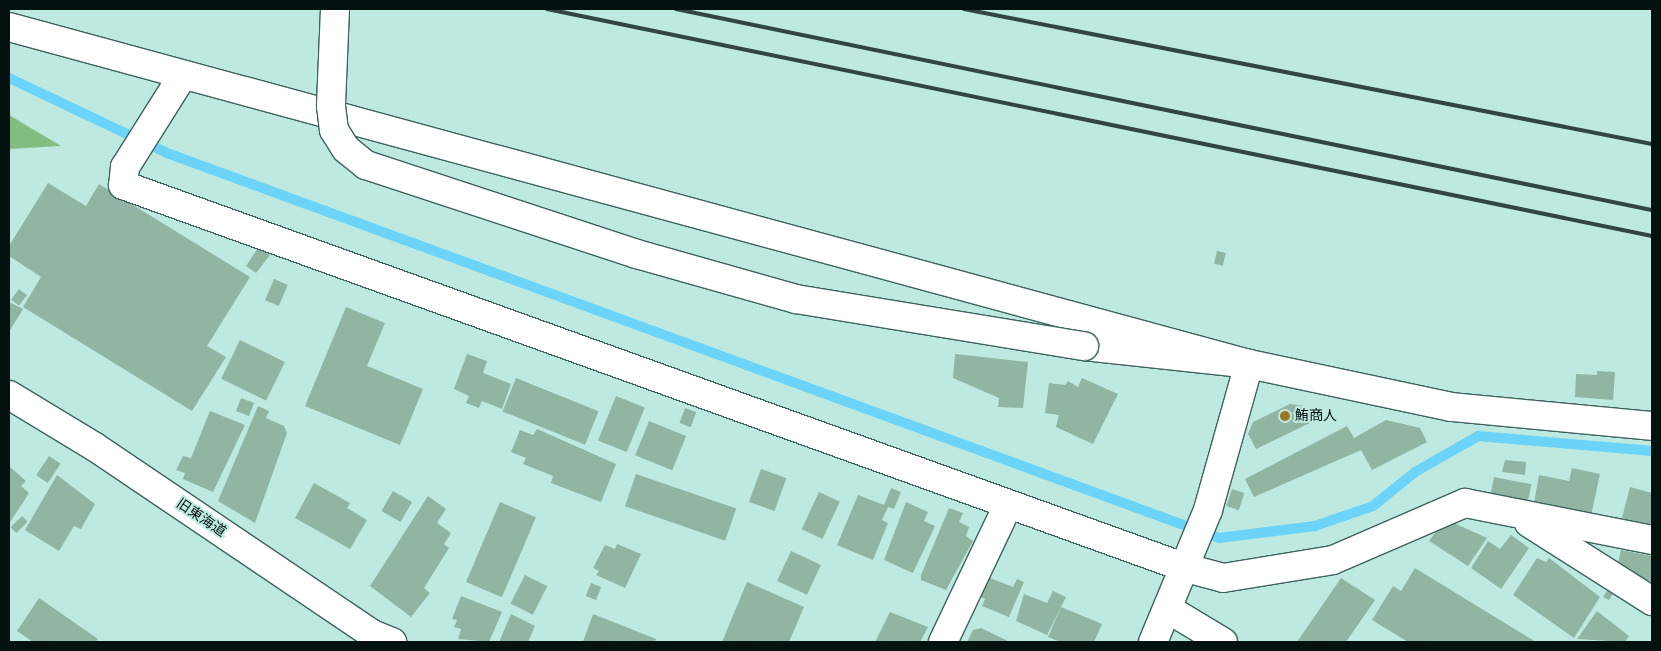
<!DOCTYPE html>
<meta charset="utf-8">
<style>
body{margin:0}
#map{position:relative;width:1661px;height:651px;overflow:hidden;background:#bde9e1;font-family:"Varela Round","Noto Sans JP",sans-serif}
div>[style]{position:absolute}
.green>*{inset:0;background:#84bd80}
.stream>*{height:10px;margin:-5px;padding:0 5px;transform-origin:5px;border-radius:5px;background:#6bd4f8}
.building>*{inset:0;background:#91b5a3;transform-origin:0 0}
.roads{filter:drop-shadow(1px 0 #3c635d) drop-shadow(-1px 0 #3c635d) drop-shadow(0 1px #3c635d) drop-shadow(0 -1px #3c635d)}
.minor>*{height:28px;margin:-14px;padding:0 14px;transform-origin:14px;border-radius:14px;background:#fff}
.tertiary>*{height:28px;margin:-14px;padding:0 14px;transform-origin:14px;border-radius:14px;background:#fff}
.rail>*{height:4px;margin:-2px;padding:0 2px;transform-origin:2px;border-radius:2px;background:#314642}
.bridges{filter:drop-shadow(1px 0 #3c635d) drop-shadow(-1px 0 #3c635d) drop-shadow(0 1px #3c635d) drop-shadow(0 -1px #3c635d)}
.tertiary-bridge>*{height:28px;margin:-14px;padding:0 14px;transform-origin:14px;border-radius:14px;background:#fff}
.dots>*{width:14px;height:14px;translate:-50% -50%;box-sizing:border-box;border:2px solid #bde9e1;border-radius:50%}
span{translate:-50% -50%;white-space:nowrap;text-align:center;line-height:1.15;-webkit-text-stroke:4px #bde9e1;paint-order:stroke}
.poi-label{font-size:14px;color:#03110f}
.left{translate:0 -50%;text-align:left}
.street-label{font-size:14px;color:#03110f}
.frame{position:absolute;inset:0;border:10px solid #03110f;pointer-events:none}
</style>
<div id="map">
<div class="green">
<i style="clip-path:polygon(9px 115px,61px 146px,9px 149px)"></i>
</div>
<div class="stream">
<i style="left:9px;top:78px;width:175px;rotate:25.4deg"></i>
<i style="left:167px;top:153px;width:1120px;rotate:20.1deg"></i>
<i style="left:1219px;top:538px;width:97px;rotate:-7.1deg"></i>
<i style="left:1315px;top:526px;width:61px;rotate:-19deg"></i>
<i style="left:1373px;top:506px;width:54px;rotate:-39deg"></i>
<i style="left:1415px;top:472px;width:73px;rotate:-29.7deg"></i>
<i style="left:1478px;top:436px;width:175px;rotate:4.9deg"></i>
</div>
<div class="building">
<i style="clip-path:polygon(48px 183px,86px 206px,99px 184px,250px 277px,207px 346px,226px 357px,192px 411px,23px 307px,41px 277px,9px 256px,9px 246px)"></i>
<i style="clip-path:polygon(258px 248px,270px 255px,256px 273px,246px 266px)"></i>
<i style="left:1217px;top:251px;width:9px;height:13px;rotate:13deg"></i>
<i style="left:274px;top:279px;width:15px;height:23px;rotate:23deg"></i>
<i style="left:19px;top:289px;width:10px;height:13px;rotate:37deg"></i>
<i style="clip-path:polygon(9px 302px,23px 309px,9px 332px)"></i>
<i style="clip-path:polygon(346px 307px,385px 323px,367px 366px,423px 389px,400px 445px,305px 406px)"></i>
<i style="left:240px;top:340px;width:50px;height:43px;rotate:26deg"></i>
<i style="clip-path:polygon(467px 354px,487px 361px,483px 373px,511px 384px,502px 409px,482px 401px,479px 408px,466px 403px,469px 396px,454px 389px)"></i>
<i style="clip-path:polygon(955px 354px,1028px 362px,1023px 408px,998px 407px,999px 398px,953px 378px)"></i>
<i style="clip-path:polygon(1597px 371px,1615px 372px,1613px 400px,1575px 397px,1576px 374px,1597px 375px)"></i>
<i style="left:516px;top:378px;width:89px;height:36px;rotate:22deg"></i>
<i style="clip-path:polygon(1082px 378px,1118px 394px,1093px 444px,1056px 427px,1059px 415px,1045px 413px,1049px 383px,1065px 385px,1068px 381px,1078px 387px)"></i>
<i style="left:616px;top:396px;width:31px;height:48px;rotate:22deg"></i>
<i style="left:241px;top:398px;width:14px;height:14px;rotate:21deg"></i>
<i style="clip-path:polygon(1290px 404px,1304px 406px,1312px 422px,1256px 449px,1248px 434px,1253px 422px)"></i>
<i style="clip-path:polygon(258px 406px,269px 411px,266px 418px,284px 426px,287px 433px,255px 523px,218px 501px)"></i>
<i style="left:685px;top:408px;width:12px;height:16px;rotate:20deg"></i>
<i style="clip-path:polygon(210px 411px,245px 425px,213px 492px,183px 479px,185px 473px,176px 470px,183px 456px,191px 458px)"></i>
<i style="clip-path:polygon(1386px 420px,1420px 428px,1427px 442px,1372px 470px,1361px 450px,1254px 497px,1245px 479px,1347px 426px,1354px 438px)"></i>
<i style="left:649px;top:421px;width:40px;height:37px;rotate:22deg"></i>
<i style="clip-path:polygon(537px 429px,616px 464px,601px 502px,551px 483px,553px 476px,523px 464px,526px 458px,511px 452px,520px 430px,533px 435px)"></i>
<i style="left:49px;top:456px;width:14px;height:23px;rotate:34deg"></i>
<i style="clip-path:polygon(1505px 460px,1526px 462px,1525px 475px,1502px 472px)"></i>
<i style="clip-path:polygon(9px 466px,26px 481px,21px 486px,29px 493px,9px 524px)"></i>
<i style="clip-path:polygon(1572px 468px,1600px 474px,1591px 516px,1534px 503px,1539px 475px,1569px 481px)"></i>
<i style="left:761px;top:469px;width:27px;height:35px;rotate:20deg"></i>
<i style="left:636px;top:474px;width:106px;height:34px;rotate:19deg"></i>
<i style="clip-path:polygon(57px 475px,95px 504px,81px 529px,74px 526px,59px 551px,25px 530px)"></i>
<i style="left:1494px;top:477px;width:38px;height:18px;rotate:11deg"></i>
<i style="clip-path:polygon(314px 483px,350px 503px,347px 508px,367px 520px,350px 549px,295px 518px)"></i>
<i style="clip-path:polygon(1630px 487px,1652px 493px,1652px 528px,1622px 518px)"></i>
<i style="clip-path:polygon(891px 488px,901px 492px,894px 509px,888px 507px,882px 520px,888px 523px,873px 560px,837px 545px,858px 495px,884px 505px)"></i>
<i style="left:1232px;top:489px;width:13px;height:18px;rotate:18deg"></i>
<i style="left:393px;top:491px;width:22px;height:23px;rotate:30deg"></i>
<i style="left:819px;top:492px;width:23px;height:41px;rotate:25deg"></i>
<i style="clip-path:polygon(428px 496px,446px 509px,437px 523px,451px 533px,444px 544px,449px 548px,424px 588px,430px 593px,411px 617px,370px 586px)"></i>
<i style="left:500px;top:502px;width:39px;height:87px;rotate:23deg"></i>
<i style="clip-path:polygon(906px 502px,928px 512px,924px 521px,935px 526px,913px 573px,884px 560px)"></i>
<i style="clip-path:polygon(949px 508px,963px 513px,959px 522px,969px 527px,966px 536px,973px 541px,946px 590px,921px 580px,921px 575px)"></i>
<i style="left:22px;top:516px;width:8px;height:16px;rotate:45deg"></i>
<i style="clip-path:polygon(1445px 519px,1487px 538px,1468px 566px,1429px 541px)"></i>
<i style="clip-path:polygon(1511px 535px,1529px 548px,1501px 589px,1471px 568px,1488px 541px,1500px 549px)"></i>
<i style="clip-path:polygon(617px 544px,641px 554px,625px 588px,596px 575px,599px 571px,593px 568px,605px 545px,615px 549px)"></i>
<i style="clip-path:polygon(1621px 550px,1652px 556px,1652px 582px,1617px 568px)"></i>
<i style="left:791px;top:551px;width:33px;height:33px;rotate:25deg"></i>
<i style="clip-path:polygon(1537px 558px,1546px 562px,1549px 558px,1600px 597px,1574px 638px,1513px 595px)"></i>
<i style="clip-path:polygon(1415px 568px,1536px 642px,1408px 642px,1372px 620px,1393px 586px,1401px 591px)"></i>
<i style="left:525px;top:575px;width:25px;height:32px;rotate:27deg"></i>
<i style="clip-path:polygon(985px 576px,1013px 587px,1017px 579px,1024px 582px,1009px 617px,982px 606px,985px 599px,979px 596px)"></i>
<i style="clip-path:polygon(1341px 578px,1375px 600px,1346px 642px,1297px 642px)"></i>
<i style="clip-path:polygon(747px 582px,804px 607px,789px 642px,722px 642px)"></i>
<i style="left:591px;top:583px;width:11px;height:14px;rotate:22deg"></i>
<i style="clip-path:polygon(1053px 591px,1066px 597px,1047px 635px,1016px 621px,1024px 594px,1047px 603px)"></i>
<i style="clip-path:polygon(1607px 591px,1613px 594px,1609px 600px,1603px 597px)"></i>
<i style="clip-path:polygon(461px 596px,502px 612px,489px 642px,458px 639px,461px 629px,454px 627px,457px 620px,452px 619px)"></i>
<i style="clip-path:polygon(39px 598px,98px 639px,95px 642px,33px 642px,17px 631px)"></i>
<i style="clip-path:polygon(1061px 607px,1102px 624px,1094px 642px,1060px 642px,1048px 637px)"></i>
<i style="clip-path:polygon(1597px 611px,1629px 636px,1625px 642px,1577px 639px)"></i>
<i style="clip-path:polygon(890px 612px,928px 627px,920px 642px,875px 642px)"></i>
<i style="clip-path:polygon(511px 614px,535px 626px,528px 642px,499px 642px)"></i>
<i style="clip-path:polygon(593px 614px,656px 639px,655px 642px,583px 642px)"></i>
<i style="clip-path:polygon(981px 628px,1010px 642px,967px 642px,973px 630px)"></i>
</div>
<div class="roads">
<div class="minor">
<i style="left:9px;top:27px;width:1285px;rotate:15.2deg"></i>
<i style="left:1249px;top:364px;width:152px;rotate:105.7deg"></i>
<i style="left:1208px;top:510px;width:143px;rotate:112.6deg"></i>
<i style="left:183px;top:75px;width:109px;rotate:122.2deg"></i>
<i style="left:125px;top:167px;width:18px;rotate:96deg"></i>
<i style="left:123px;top:185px;width:1130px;rotate:19.81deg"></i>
<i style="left:1186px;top:568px;width:38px;rotate:15deg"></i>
<i style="left:1223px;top:578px;width:111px;rotate:-9.3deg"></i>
<i style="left:1333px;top:560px;width:144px;rotate:-23.4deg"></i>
<i style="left:1465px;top:503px;width:191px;rotate:11.2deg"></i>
<i style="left:1529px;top:523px;width:146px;rotate:32.4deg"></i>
<i style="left:1168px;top:609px;width:64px;rotate:31deg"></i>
<i style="left:943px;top:642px;width:152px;rotate:-64.6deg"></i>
</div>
<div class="tertiary">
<i style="left:1084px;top:346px;width:166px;rotate:6.2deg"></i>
<i style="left:1249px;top:364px;width:207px;rotate:12deg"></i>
<i style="left:1451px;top:407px;width:202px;rotate:5.4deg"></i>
<i style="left:9px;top:395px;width:100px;rotate:31.2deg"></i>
<i style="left:95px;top:447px;width:334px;rotate:34deg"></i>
<i style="left:372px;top:634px;width:22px;rotate:22deg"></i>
</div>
</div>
<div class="rail">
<i style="left:547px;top:9px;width:1128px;rotate:11.61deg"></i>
<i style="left:676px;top:9px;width:996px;rotate:11.64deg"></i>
<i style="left:964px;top:9px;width:701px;rotate:11.1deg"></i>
</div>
<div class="bridges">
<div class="tertiary-bridge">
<i style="left:335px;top:9px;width:97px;rotate:92.4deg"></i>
<i style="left:331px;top:106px;width:24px;rotate:83deg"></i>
<i style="left:334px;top:130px;width:22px;rotate:58deg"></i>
<i style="left:346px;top:149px;width:26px;rotate:39deg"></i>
<i style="left:366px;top:165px;width:285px;rotate:18.2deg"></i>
<i style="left:637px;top:254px;width:165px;rotate:15.8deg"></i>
<i style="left:796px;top:299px;width:292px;rotate:9.3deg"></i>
</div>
</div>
<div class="dots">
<i style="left:1285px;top:416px;background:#9b7521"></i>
</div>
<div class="poi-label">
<span class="left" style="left:1295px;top:416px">鮪商人</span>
</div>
<div class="street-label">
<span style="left:201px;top:518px;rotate:34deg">旧東海道</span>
</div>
<div class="frame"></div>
</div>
